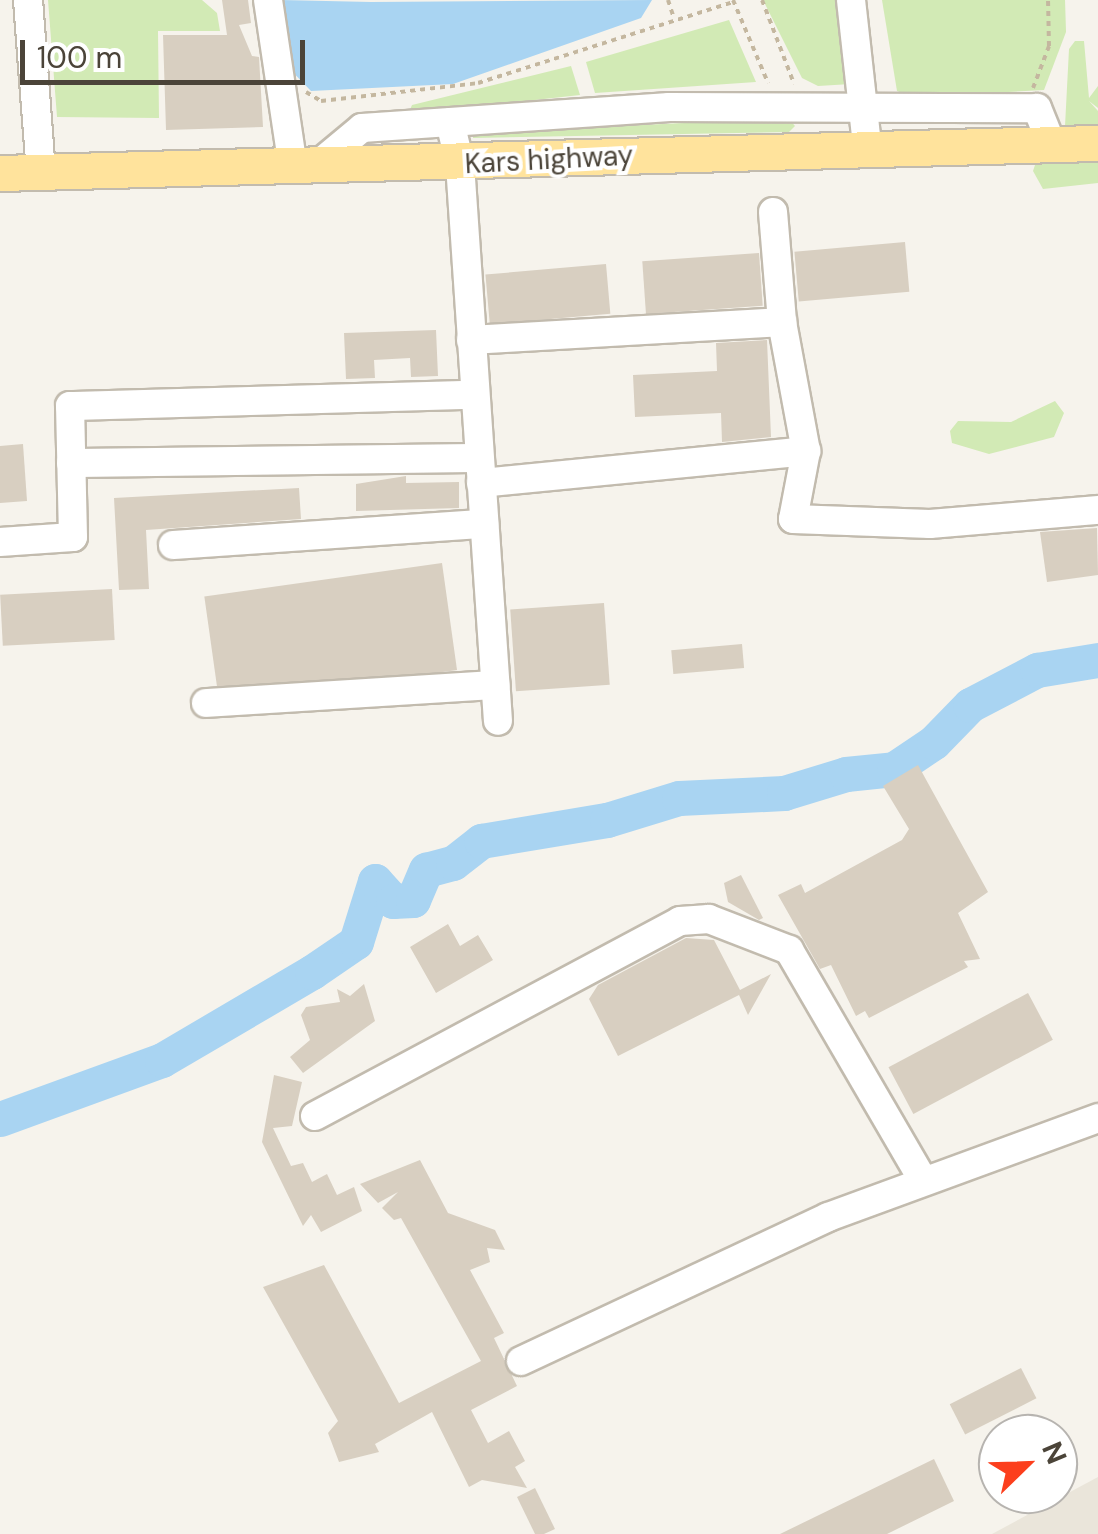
<!DOCTYPE html>
<style>
body{margin:0}
#map{position:relative;width:1098px;height:1534px;overflow:hidden;background:#f6f3ec;font-family:"DM Sans",sans-serif}
div>[style]{position:absolute}
.residential>*{inset:0;background:#eae5da}
.green>*{inset:0;background:#d2eab5}
.water>*{inset:0;background:#a9d4f2}
.river>*{height:35px;margin:-17.5px;padding:0 17.5px;transform-origin:17.5px;border-radius:17.5px;background:#a9d4f2}
.building>*{inset:0;background:#d8cfc1;transform-origin:0 0}
.path>*{height:4px;margin-top:-2px;transform-origin:0;background:repeating-linear-gradient(90deg,#c4b79f 0 5px,transparent 0 10px)}
.roads{filter:drop-shadow(2px 0 #c2bbae) drop-shadow(-2px 0 #c2bbae) drop-shadow(0 2px #c2bbae) drop-shadow(0 -2px #c2bbae)}
.minor>*{height:28px;margin:-14px;padding:0 14px;transform-origin:14px;border-radius:14px;background:#fff}
.major>*{height:35px;margin:-17.5px;padding:0 17.5px;transform-origin:17.5px;border-radius:17.5px;background:#ffe39c}
span{translate:-50% -50%;white-space:nowrap;text-align:center;line-height:1.15;-webkit-text-stroke:8px #fff;paint-order:stroke}
.street-label{font-size:28px;color:#4b4439}
.north{position:absolute;left:978px;top:1414px;width:100px;height:100px;box-sizing:border-box;background:#fff;border:2px solid #b7b4b0;border-radius:50%;rotate:67deg;font-size:28px;font-weight:700;line-height:40px;text-align:center;color:#4b4439}
.north::after{content:'';display:block;margin:auto;width:35px;height:45px;background:#fc3f1d;clip-path:polygon(50% 0,100% 100%,50% 72%,0 100%)}
.scale{position:absolute;left:20px;top:40px;width:285px;height:45px;box-sizing:border-box;border:5px solid #4b4439;border-top:0;padding-left:12px;font-size:30px;line-height:35px;white-space:nowrap;color:#4b4439;-webkit-text-stroke:8px #fff;paint-order:stroke}
</style>
<div id="map">
<div class="residential">
<i style="clip-path:polygon(1098px 1477px,1098px 1534px,992px 1534px)"></i>
</div>
<div class="green">
<i style="clip-path:polygon(48px 0,202px 0,217px 13px,220px 31px,158px 31px,159px 118px,57px 117px)"></i>
<i style="clip-path:polygon(763px 0,846px 0,851px 84px,818px 86px,802px 78px)"></i>
<i style="clip-path:polygon(882px 0,1065px 0,1066px 32px,1044px 90px,912px 97px,897px 91px)"></i>
<i style="clip-path:polygon(729px 20px,756px 82px,595px 93px,586px 62px)"></i>
<i style="clip-path:polygon(1075px 41px,1084px 41px,1089px 98px,1098px 86px,1098px 108px,1089px 101px,1098px 111px,1098px 125px,1065px 126px,1069px 49px)"></i>
<i style="clip-path:polygon(571px 66px,580px 95px,408px 114px,412px 105px)"></i>
<i style="clip-path:polygon(788px 118px,795px 126px,789px 132px,473px 138px,473px 133px)"></i>
<i style="clip-path:polygon(1037px 159px,1098px 160px,1098px 183px,1043px 189px,1033px 171px)"></i>
<i style="clip-path:polygon(1055px 401px,1064px 413px,1054px 437px,989px 454px,952px 443px,950px 431px,958px 421px,1011px 422px)"></i>
</div>
<div class="water">
<i style="clip-path:polygon(281px 0,371px 2px,652px 0,641px 18px,453px 84px,311px 91px,282px 61px)"></i>
</div>
<div class="river">
<i style="left:0;top:1119px;width:172px;rotate:-20deg"></i>
<i style="left:162px;top:1060px;width:174px;rotate:-30.4deg"></i>
<i style="left:312px;top:972px;width:53px;rotate:-34.3deg"></i>
<i style="left:356px;top:942px;width:64px;rotate:-72.7deg"></i>
<i style="left:375px;top:881px;width:27px;rotate:48deg"></i>
<i style="left:393px;top:901px;width:20px;rotate:-3deg"></i>
<i style="left:413px;top:900px;width:33px;rotate:-67deg"></i>
<i style="left:426px;top:870px;width:28px;rotate:-15deg"></i>
<i style="left:453px;top:863px;width:36px;rotate:-38deg"></i>
<i style="left:481px;top:841px;width:128px;rotate:-9.5deg"></i>
<i style="left:607px;top:820px;width:75px;rotate:-17deg"></i>
<i style="left:679px;top:798px;width:105px;rotate:-2.7deg"></i>
<i style="left:784px;top:793px;width:65px;rotate:-17deg"></i>
<i style="left:846px;top:774px;width:48px;rotate:-5.9deg"></i>
<i style="left:894px;top:769px;width:48px;rotate:-34deg"></i>
<i style="left:934px;top:742px;width:52px;rotate:-45.8deg"></i>
<i style="left:970px;top:705px;width:76px;rotate:-27.6deg"></i>
<i style="left:1037px;top:670px;width:62px;rotate:-9.3deg"></i>
</div>
<div class="building">
<i style="clip-path:polygon(222px 0,248px 0,251px 23px,239px 25px,252px 56px,259px 57px,263px 127px,166px 130px,163px 35px,227px 35px)"></i>
<i style="left:905px;top:242px;width:50px;height:111px;rotate:85deg"></i>
<i style="left:759px;top:253px;width:53px;height:117px;rotate:86deg"></i>
<i style="left:606px;top:264px;width:50px;height:121px;rotate:85deg"></i>
<i style="clip-path:polygon(436px 330px,438px 376px,411px 377px,410px 358px,374px 360px,375px 378px,346px 379px,344px 333px)"></i>
<i style="clip-path:polygon(767px 340px,771px 437px,722px 442px,721px 413px,635px 417px,633px 375px,717px 371px,716px 343px)"></i>
<i style="clip-path:polygon(23px 444px,27px 501px,0 503px,0 446px)"></i>
<i style="clip-path:polygon(406px 476px,406px 483px,459px 482px,459px 508px,356px 511px,356px 484px)"></i>
<i style="clip-path:polygon(299px 488px,301px 519px,146px 530px,149px 589px,119px 590px,114px 498px)"></i>
<i style="clip-path:polygon(1097px 528px,1098px 575px,1047px 582px,1040px 532px)"></i>
<i style="left:442px;top:563px;width:108px;height:240px;rotate:82deg"></i>
<i style="left:112px;top:589px;width:51px;height:112px;rotate:87deg"></i>
<i style="left:604px;top:603px;width:82px;height:94px;rotate:86deg"></i>
<i style="left:742px;top:644px;width:24px;height:71px;rotate:85deg"></i>
<i style="clip-path:polygon(918px 765px,988px 892px,958px 913px,980px 959px,964px 961px,968px 967px,869px 1018px,865px 1011px,856px 1016px,831px 965px,820px 969px,778px 895px,801px 884px,805px 893px,902px 840px,909px 829px,883px 786px)"></i>
<i style="clip-path:polygon(741px 875px,763px 918px,759px 920px,728px 902px,724px 883px)"></i>
<i style="clip-path:polygon(448px 924px,460px 946px,478px 935px,493px 960px,436px 993px,410px 947px)"></i>
<i style="clip-path:polygon(686px 938px,714px 940px,740px 990px,771px 974px,748px 1015px,739px 995px,618px 1056px,589px 999px,598px 985px)"></i>
<i style="clip-path:polygon(364px 984px,375px 1021px,303px 1073px,290px 1057px,310px 1040px,301px 1015px,306px 1007px,340px 1002px,337px 989px,350px 996px)"></i>
<i style="left:1028px;top:993px;width:53px;height:158px;rotate:62deg"></i>
<i style="clip-path:polygon(274px 1075px,302px 1082px,292px 1126px,273px 1128px,291px 1166px,303px 1163px,312px 1182px,327px 1174px,337px 1195px,354px 1187px,362px 1211px,321px 1232px,311px 1215px,303px 1226px,262px 1142px)"></i>
<i style="clip-path:polygon(420px 1160px,448px 1213px,495px 1230px,505px 1250px,487px 1248px,490px 1262px,470px 1270px,504px 1333px,494px 1338px,517px 1386px,471px 1410px,488px 1443px,509px 1431px,525px 1461px,515px 1467px,527px 1488px,482px 1480px,469px 1487px,432px 1412px,375px 1444px,379px 1452px,339px 1462px,328px 1433px,338px 1421px,263px 1287px,324px 1265px,399px 1403px,481px 1361px,401px 1218px,394px 1220px,382px 1208px,398px 1192px,378px 1203px,360px 1184px)"></i>
<i style="left:1021px;top:1368px;width:34px;height:80px;rotate:63deg"></i>
<i style="clip-path:polygon(934px 1459px,954px 1501px,887px 1534px,780px 1534px)"></i>
<i style="clip-path:polygon(535px 1488px,555px 1529px,544px 1534px,535px 1534px,517px 1497px)"></i>
</div>
<div class="path">
<i style="left:668px;top:0;width:19px;rotate:72deg"></i>
<i style="left:733px;top:0;width:90px;rotate:67.1deg"></i>
<i style="left:762px;top:0;width:90px;rotate:69.1deg"></i>
<i style="left:1033px;top:88px;width:45px;rotate:-69.1deg"></i>
<i style="left:1049px;top:46px;width:46px;rotate:-91.2deg"></i>
<i style="left:306px;top:92px;width:17px;rotate:31deg"></i>
<i style="left:321px;top:101px;width:158px;rotate:-6.5deg"></i>
<i style="left:478px;top:83px;width:269px;rotate:-17.6deg"></i>
</div>
<div class="roads">
<div class="minor">
<i style="left:28px;top:0;width:173px;rotate:85.7deg"></i>
<i style="left:268px;top:0;width:170px;rotate:81.5deg"></i>
<i style="left:851px;top:0;width:146px;rotate:83.7deg"></i>
<i style="left:450px;top:122px;width:43px;rotate:76.6deg"></i>
<i style="left:460px;top:164px;width:558px;rotate:86.1deg"></i>
<i style="left:315px;top:167px;width:61px;rotate:-39.7deg"></i>
<i style="left:362px;top:128px;width:308px;rotate:-3.9deg"></i>
<i style="left:669px;top:107px;width:368px;rotate:0.2deg"></i>
<i style="left:1037px;top:108px;width:38px;rotate:68deg"></i>
<i style="left:773px;top:212px;width:110px;rotate:85.3deg"></i>
<i style="left:782px;top:322px;width:131px;rotate:79.5deg"></i>
<i style="left:806px;top:451px;width:69px;rotate:100.8deg"></i>
<i style="left:793px;top:519px;width:137px;rotate:2.1deg"></i>
<i style="left:930px;top:524px;width:169px;rotate:-4.8deg"></i>
<i style="left:471px;top:340px;width:312px;rotate:-3.3deg"></i>
<i style="left:71px;top:463px;width:408px;rotate:-0.7deg"></i>
<i style="left:481px;top:483px;width:327px;rotate:-5.6deg"></i>
<i style="left:0;top:542px;width:73px;rotate:-3.9deg"></i>
<i style="left:73px;top:537px;width:131px;rotate:-91.3deg"></i>
<i style="left:70px;top:406px;width:405px;rotate:-1.6deg"></i>
<i style="left:173px;top:545px;width:312px;rotate:-3.9deg"></i>
<i style="left:206px;top:703px;width:290px;rotate:-3.6deg"></i>
<i style="left:315px;top:1116px;width:414px;rotate:-28.1deg"></i>
<i style="left:680px;top:921px;width:29px;rotate:-4deg"></i>
<i style="left:709px;top:919px;width:86px;rotate:21.2deg"></i>
<i style="left:789px;top:950px;width:266px;rotate:59.8deg"></i>
<i style="left:521px;top:1361px;width:339px;rotate:-25.1deg"></i>
<i style="left:828px;top:1217px;width:288px;rotate:-20.1deg"></i>
</div>
<div class="major">
<i style="left:0;top:173px;width:1098px;rotate:-1.57deg"></i>
</div>
</div>
<div class="street-label">
<span style="left:549px;top:160px;rotate:-3deg">Kars highway</span>
</div>
<div class="north">N</div>
<div class="scale">100 m</div>
</div>
